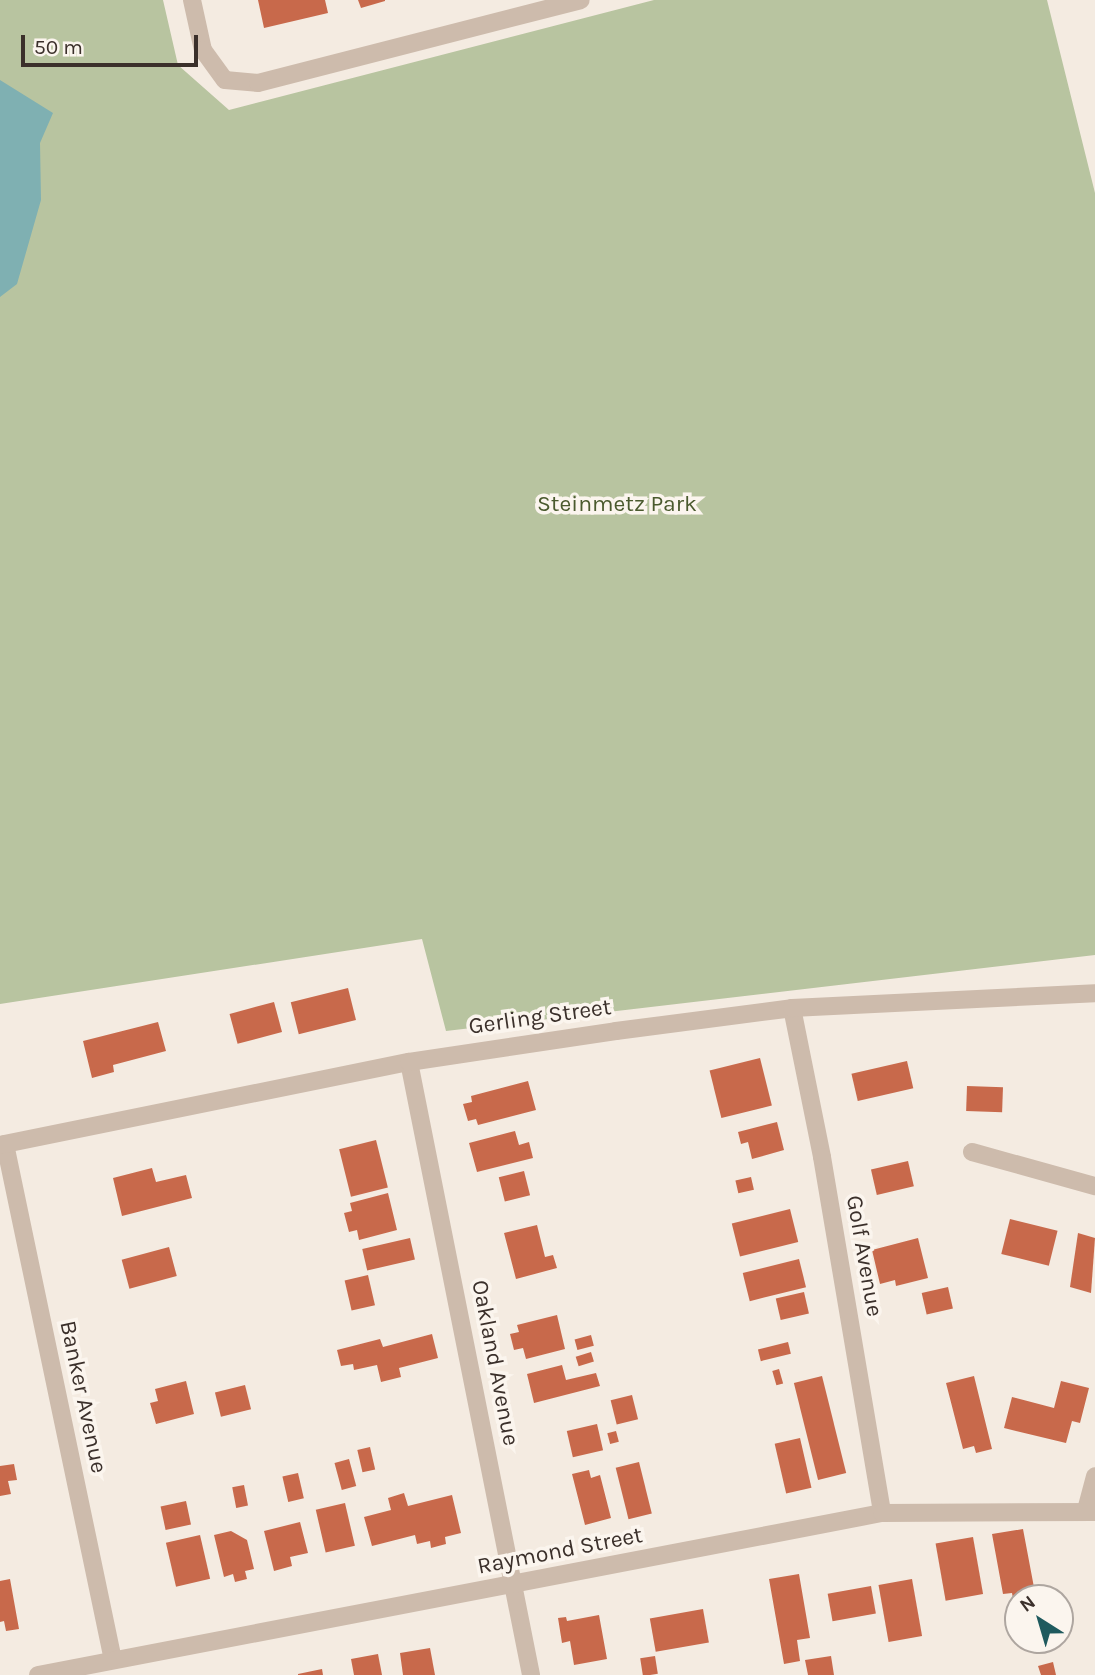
<!DOCTYPE html>
<style>
body{margin:0}
#map{position:relative;width:1095px;height:1675px;overflow:hidden;background:#f4ebe1;font-family:Karla,sans-serif}
div>[style]{position:absolute}
.green>*{inset:0;background:#b8c4a0}
.water>*{inset:0;background:#7fb0b2}
.building>*{inset:0;background:#c8694b;transform-origin:0 0}
.minor>*{height:18px;margin:-9px;padding:0 9px;transform-origin:9px;border-radius:9px;background:#cdbbac}
.tertiary>*{height:18px;margin:-9px;padding:0 9px;transform-origin:9px;border-radius:9px;background:#cdbbac}
span{translate:-50% -50%;white-space:nowrap;text-align:center;line-height:1.15;-webkit-text-stroke:7px #fbf5ee;paint-order:stroke}
.park-label{font-size:23px;color:#4a5a2e}
.street-label{font-size:23px;color:#3b302b}
.north{position:absolute;left:1004px;top:1584px;width:70px;height:70px;box-sizing:border-box;background:#fbf5ee;border:2px solid #aea6a0;border-radius:50%;rotate:323deg;font-size:19px;font-weight:700;line-height:28px;text-align:center;color:#3b302b}
.north::after{content:'';display:block;margin:auto;width:24px;height:32px;background:#1f5a5e;clip-path:polygon(50% 0,100% 100%,50% 72%,0 100%)}
.scale{position:absolute;left:21px;top:35px;width:177px;height:32px;box-sizing:border-box;border:4px solid #3b302b;border-top:0;padding-left:9px;font-size:21px;line-height:24px;white-space:nowrap;color:#3b302b;-webkit-text-stroke:5px #fbf5ee;paint-order:stroke}
</style>
<div id="map">
<div class="green">
<i style="clip-path:polygon(0 0,163px 0,178px 65px,229px 110px,654px 0,1047px 0,1095px 193px,1095px 955px,446px 1031px,422px 939px,0 1004px)"></i>
</div>
<div class="water">
<i style="clip-path:polygon(0 80px,53px 113px,40px 143px,41px 200px,17px 284px,0 297px)"></i>
</div>
<div class="building">
<i style="clip-path:polygon(258px 0,325px 0,328px 13px,264px 28px)"></i>
<i style="clip-path:polygon(358px 0,385px 0,385px 1px,361px 8px)"></i>
<i style="left:348px;top:988px;width:33px;height:59px;rotate:76deg"></i>
<i style="left:274px;top:1002px;width:31px;height:46px;rotate:75deg"></i>
<i style="clip-path:polygon(158px 1022px,166px 1051px,113px 1065px,114px 1072px,92px 1078px,83px 1041px)"></i>
<i style="left:760px;top:1058px;width:49px;height:52px;rotate:76deg"></i>
<i style="left:907px;top:1061px;width:28px;height:57px;rotate:77deg"></i>
<i style="clip-path:polygon(528px 1081px,536px 1110px,478px 1125px,476px 1119px,468px 1121px,463px 1104px,472px 1102px,471px 1096px)"></i>
<i style="left:967px;top:1086px;width:36px;height:25px;rotate:2deg"></i>
<i style="clip-path:polygon(777px 1122px,784px 1150px,752px 1159px,748px 1142px,741px 1144px,738px 1132px)"></i>
<i style="clip-path:polygon(515px 1131px,519px 1145px,529px 1142px,533px 1158px,477px 1172px,469px 1143px)"></i>
<i style="left:376px;top:1140px;width:49px;height:38px;rotate:76deg"></i>
<i style="left:908px;top:1161px;width:26px;height:38px;rotate:77deg"></i>
<i style="clip-path:polygon(152px 1168px,156px 1182px,186px 1175px,192px 1198px,122px 1216px,113px 1178px)"></i>
<i style="left:524px;top:1171px;width:25px;height:26px;rotate:76deg"></i>
<i style="left:751px;top:1177px;width:13px;height:16px;rotate:77deg"></i>
<i style="clip-path:polygon(388px 1193px,397px 1230px,359px 1240px,357px 1230px,349px 1232px,344px 1213px,352px 1211px,350px 1203px)"></i>
<i style="left:790px;top:1209px;width:34px;height:60px;rotate:76deg"></i>
<i style="left:1010px;top:1219px;width:49px;height:36px;rotate:14deg"></i>
<i style="clip-path:polygon(537px 1225px,545px 1257px,553px 1255px,557px 1268px,516px 1279px,504px 1233px)"></i>
<i style="clip-path:polygon(1078px 1233px,1095px 1238px,1091px 1293px,1070px 1287px)"></i>
<i style="left:410px;top:1238px;width:22px;height:49px;rotate:77deg"></i>
<i style="clip-path:polygon(918px 1238px,928px 1278px,896px 1286px,895px 1280px,880px 1284px,872px 1250px)"></i>
<i style="left:169px;top:1247px;width:30px;height:49px;rotate:75deg"></i>
<i style="left:799px;top:1259px;width:29px;height:58px;rotate:76deg"></i>
<i style="left:368px;top:1275px;width:31px;height:24px;rotate:77deg"></i>
<i style="left:948px;top:1287px;width:22px;height:27px;rotate:77deg"></i>
<i style="left:804px;top:1292px;width:22px;height:29px;rotate:77deg"></i>
<i style="clip-path:polygon(557px 1315px,565px 1349px,526px 1359px,523px 1348px,514px 1350px,510px 1334px,519px 1332px,517px 1325px)"></i>
<i style="clip-path:polygon(432px 1334px,438px 1358px,399px 1368px,401px 1377px,381px 1382px,377px 1365px,354px 1370px,353px 1364px,341px 1366px,337px 1350px,380px 1339px,383px 1347px)"></i>
<i style="left:591px;top:1335px;width:11px;height:17px;rotate:75deg"></i>
<i style="left:788px;top:1342px;width:12px;height:31px;rotate:76deg"></i>
<i style="left:591px;top:1352px;width:10px;height:16px;rotate:73deg"></i>
<i style="clip-path:polygon(562px 1365px,566px 1380px,596px 1373px,600px 1386px,534px 1403px,527px 1374px)"></i>
<i style="left:779px;top:1369px;width:15px;height:7px;rotate:74deg"></i>
<i style="left:822px;top:1376px;width:100px;height:29px;rotate:76deg"></i>
<i style="clip-path:polygon(974px 1376px,992px 1449px,976px 1453px,974px 1446px,963px 1449px,946px 1383px)"></i>
<i style="clip-path:polygon(186px 1381px,194px 1414px,156px 1424px,150px 1403px,158px 1401px,155px 1389px)"></i>
<i style="clip-path:polygon(1061px 1381px,1089px 1388px,1080px 1423px,1072px 1421px,1066px 1443px,1004px 1428px,1012px 1397px,1054px 1408px)"></i>
<i style="left:245px;top:1385px;width:25px;height:31px;rotate:76deg"></i>
<i style="left:632px;top:1395px;width:25px;height:22px;rotate:76deg"></i>
<i style="left:597px;top:1424px;width:27px;height:31px;rotate:77deg"></i>
<i style="left:616px;top:1431px;width:11px;height:9px;rotate:75deg"></i>
<i style="left:800px;top:1438px;width:51px;height:26px;rotate:77deg"></i>
<i style="left:370px;top:1447px;width:23px;height:13px;rotate:77deg"></i>
<i style="left:349px;top:1459px;width:28px;height:15px;rotate:75deg"></i>
<i style="left:639px;top:1462px;width:53px;height:24px;rotate:76deg"></i>
<i style="clip-path:polygon(14px 1464px,17px 1480px,8px 1481px,11px 1494px,0 1496px,0 1466px)"></i>
<i style="clip-path:polygon(589px 1470px,591px 1478px,600px 1475px,611px 1518px,585px 1525px,572px 1474px)"></i>
<i style="left:298px;top:1473px;width:26px;height:16px;rotate:77deg"></i>
<i style="left:244px;top:1485px;width:21px;height:12px;rotate:79deg"></i>
<i style="clip-path:polygon(404px 1493px,408px 1506px,452px 1495px,461px 1533px,445px 1537px,446px 1544px,431px 1548px,430px 1541px,417px 1544px,415px 1535px,372px 1546px,364px 1517px,391px 1510px,388px 1498px)"></i>
<i style="left:186px;top:1501px;width:24px;height:26px;rotate:78deg"></i>
<i style="left:345px;top:1503px;width:44px;height:30px;rotate:77deg"></i>
<i style="clip-path:polygon(300px 1522px,308px 1553px,290px 1557px,292px 1566px,274px 1571px,264px 1531px)"></i>
<i style="clip-path:polygon(1023px 1529px,1036px 1598px,1018px 1598px,1014px 1604px,1012px 1593px,1003px 1594px,992px 1534px)"></i>
<i style="clip-path:polygon(231px 1531px,247px 1540px,254px 1569px,245px 1571px,247px 1579px,235px 1582px,233px 1574px,224px 1577px,214px 1535px)"></i>
<i style="left:200px;top:1535px;width:45px;height:35px;rotate:77deg"></i>
<i style="left:973px;top:1537px;width:58px;height:38px;rotate:80deg"></i>
<i style="clip-path:polygon(799px 1574px,810px 1638px,797px 1640px,800px 1661px,784px 1664px,769px 1579px)"></i>
<i style="clip-path:polygon(10px 1579px,19px 1629px,6px 1631px,4px 1621px,0 1622px,0 1581px)"></i>
<i style="left:912px;top:1579px;width:58px;height:34px;rotate:80deg"></i>
<i style="left:871px;top:1586px;width:28px;height:44px;rotate:80deg"></i>
<i style="left:703px;top:1609px;width:34px;height:54px;rotate:80deg"></i>
<i style="clip-path:polygon(599px 1615px,607px 1659px,574px 1665px,570px 1641px,562px 1643px,558px 1618px,566px 1617px,567px 1621px)"></i>
<i style="clip-path:polygon(430px 1648px,435px 1675px,403px 1675px,400px 1653px)"></i>
<i style="clip-path:polygon(378px 1654px,382px 1675px,354px 1675px,351px 1659px)"></i>
<i style="left:655px;top:1656px;width:18px;height:15px;rotate:81deg"></i>
<i style="clip-path:polygon(831px 1656px,834px 1675px,808px 1675px,805px 1660px)"></i>
<i style="clip-path:polygon(1053px 1662px,1056px 1675px,1041px 1675px,1038px 1666px)"></i>
<i style="clip-path:polygon(322px 1669px,323px 1675px,298px 1675px,298px 1674px)"></i>
</div>
<div class="minor">
<i style="left:192px;top:0;width:51px;rotate:77.6deg"></i>
<i style="left:203px;top:50px;width:37px;rotate:54deg"></i>
<i style="left:225px;top:80px;width:33px;rotate:5deg"></i>
<i style="left:258px;top:83px;width:333px;rotate:-14.4deg"></i>
<i style="left:792px;top:1008px;width:152px;rotate:78.6deg"></i>
<i style="left:822px;top:1157px;width:361px;rotate:80.4deg"></i>
<i style="left:409px;top:1062px;width:625px;rotate:78.74deg"></i>
<i style="left:5px;top:1144px;width:527px;rotate:78.18deg"></i>
<i style="left:972px;top:1152px;width:128px;rotate:15.5deg"></i>
<i style="left:1086px;top:1510px;width:35px;rotate:-75deg"></i>
<i style="left:38px;top:1675px;width:859px;rotate:-10.87deg"></i>
<i style="left:882px;top:1513px;width:213px;rotate:-0.3deg"></i>
</div>
<div class="tertiary">
<i style="left:0;top:1145px;width:417px;rotate:-11.5deg"></i>
<i style="left:409px;top:1062px;width:209px;rotate:-8.5deg"></i>
<i style="left:616px;top:1031px;width:177px;rotate:-7.4deg"></i>
<i style="left:792px;top:1008px;width:303px;rotate:-2.8deg"></i>
</div>
<div class="park-label">
<span style="left:617px;top:504px">Steinmetz Park</span>
</div>
<div class="street-label">
<span style="left:540px;top:1017px;rotate:-8deg">Gerling Street</span>
<span style="left:864px;top:1256px;rotate:80deg">Golf Avenue</span>
<span style="left:495px;top:1363px;rotate:79deg">Oakland Avenue</span>
<span style="left:83px;top:1397px;rotate:78deg">Banker Avenue</span>
<span style="left:560px;top:1551px;rotate:-11deg">Raymond Street</span>
</div>
<div class="north">N</div>
<div class="scale">50 m</div>
</div>
